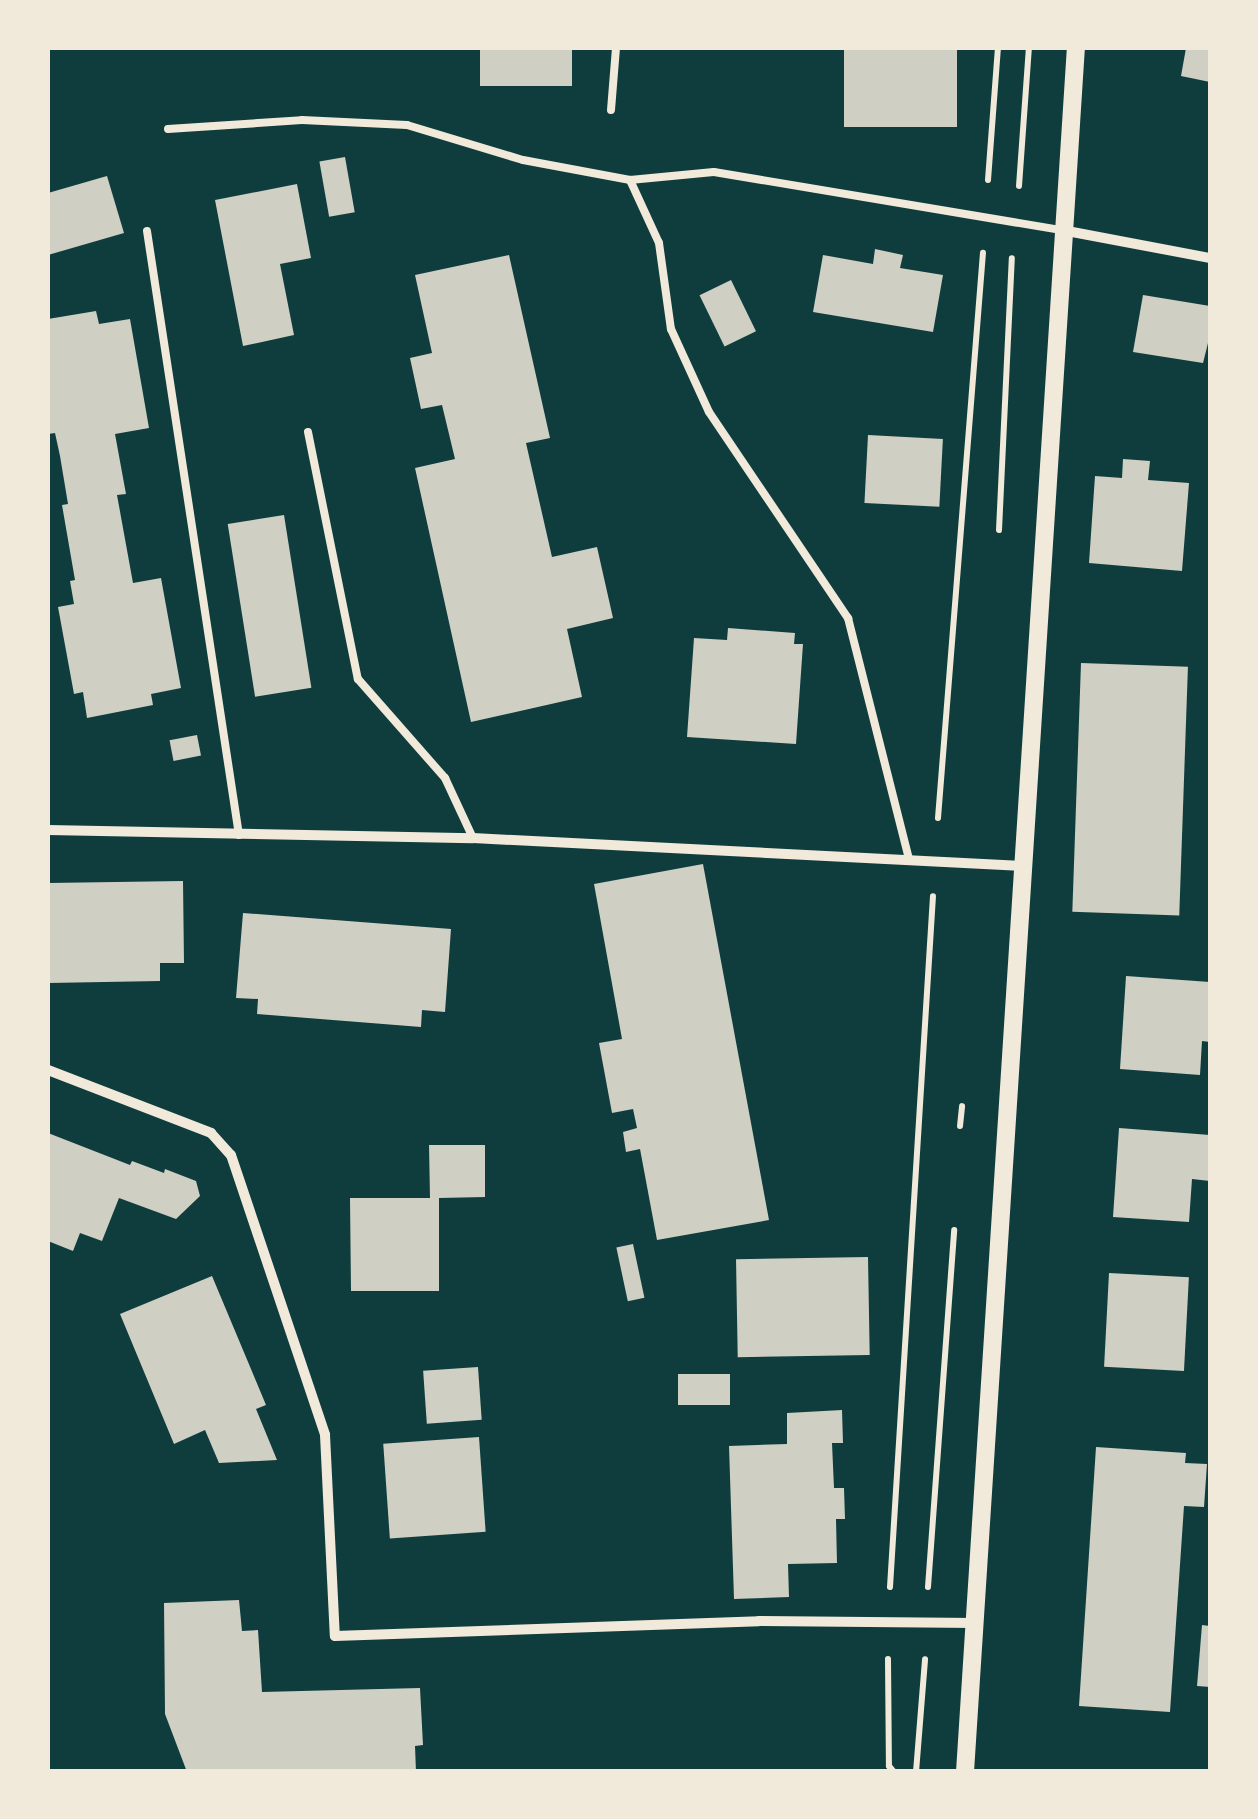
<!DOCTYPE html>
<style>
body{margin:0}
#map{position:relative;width:1258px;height:1819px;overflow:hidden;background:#0f3d3e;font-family:Commissioner,sans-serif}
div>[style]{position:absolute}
.building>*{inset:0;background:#cfcfc3;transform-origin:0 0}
.path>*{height:6px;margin:-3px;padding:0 3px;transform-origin:3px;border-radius:3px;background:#f1e9da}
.service>*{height:8px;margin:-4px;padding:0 4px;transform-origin:4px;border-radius:4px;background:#f1e9da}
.minor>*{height:10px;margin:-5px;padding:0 5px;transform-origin:5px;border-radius:5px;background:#f1e9da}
.tertiary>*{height:18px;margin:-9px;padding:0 9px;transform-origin:9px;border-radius:9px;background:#f1e9da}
span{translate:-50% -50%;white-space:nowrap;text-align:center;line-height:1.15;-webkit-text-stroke:9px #f1e9da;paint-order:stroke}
.frame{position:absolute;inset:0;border:50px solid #f1e9da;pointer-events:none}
</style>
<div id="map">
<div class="building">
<i style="left:480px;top:48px;width:92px;height:38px"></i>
<i style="left:844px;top:48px;width:113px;height:79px"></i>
<i style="clip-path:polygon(1186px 48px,1210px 48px,1210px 82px,1181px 76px)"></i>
<i style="left:345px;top:157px;width:56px;height:26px;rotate:80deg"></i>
<i style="clip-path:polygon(107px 176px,124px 233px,48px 255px,48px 193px)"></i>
<i style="clip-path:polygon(297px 184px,311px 258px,280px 264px,294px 335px,243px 346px,215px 200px)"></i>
<i style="clip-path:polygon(875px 249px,903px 255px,900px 268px,943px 275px,933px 332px,813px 312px,823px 255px,873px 264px)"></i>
<i style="clip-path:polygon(509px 255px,550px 438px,526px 443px,552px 557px,597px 547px,613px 618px,567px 629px,582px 697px,471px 722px,415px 468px,455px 459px,442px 405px,421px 409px,410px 358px,432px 353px,415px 275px)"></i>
<i style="left:731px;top:280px;width:57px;height:35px;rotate:64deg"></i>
<i style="clip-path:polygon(1143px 295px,1210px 306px,1210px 335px,1203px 363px,1133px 352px)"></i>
<i style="clip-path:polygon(96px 311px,99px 324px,130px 319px,149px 428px,115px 434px,126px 494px,117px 495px,133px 583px,161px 578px,181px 688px,151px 694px,153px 705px,87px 718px,83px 692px,74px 694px,58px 607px,74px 604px,70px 581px,75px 580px,62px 505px,68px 504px,60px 456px,55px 433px,48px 434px,48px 319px)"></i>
<i style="left:868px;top:435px;width:75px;height:68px;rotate:3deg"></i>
<i style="clip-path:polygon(1123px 459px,1150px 461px,1148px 480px,1189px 483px,1182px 571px,1089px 563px,1095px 476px,1122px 478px)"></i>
<i style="left:284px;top:515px;width:175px;height:57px;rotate:81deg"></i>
<i style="clip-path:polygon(728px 628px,795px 633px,794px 644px,803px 644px,796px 744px,687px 737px,694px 638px,727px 640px)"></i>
<i style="left:1081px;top:663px;width:107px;height:249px;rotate:2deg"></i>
<i style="left:197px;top:735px;width:21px;height:28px;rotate:79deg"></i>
<i style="clip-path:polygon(703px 864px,769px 1220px,657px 1240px,640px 1149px,626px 1152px,623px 1132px,637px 1128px,633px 1109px,612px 1113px,599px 1043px,622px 1039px,594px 884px)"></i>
<i style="clip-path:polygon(183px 881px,184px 963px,160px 963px,160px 981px,48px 983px,48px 883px)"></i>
<i style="clip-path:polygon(243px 913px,451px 929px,445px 1012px,422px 1010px,421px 1027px,257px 1014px,258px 999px,236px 998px)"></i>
<i style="clip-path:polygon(1126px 976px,1210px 982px,1210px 1042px,1202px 1041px,1200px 1075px,1120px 1069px)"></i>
<i style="clip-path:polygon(1119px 1128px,1210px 1135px,1210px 1181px,1192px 1179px,1189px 1222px,1113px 1217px)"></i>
<i style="clip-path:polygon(48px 1133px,130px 1165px,132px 1161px,164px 1173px,165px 1169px,196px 1181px,200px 1196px,176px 1219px,119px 1198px,102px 1241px,80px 1233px,73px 1251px,48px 1241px)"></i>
<i style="clip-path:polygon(429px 1145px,485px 1145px,485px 1197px,439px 1198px,439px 1291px,351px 1291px,350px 1198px,430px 1198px)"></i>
<i style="left:633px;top:1244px;width:55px;height:17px;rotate:78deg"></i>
<i style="left:868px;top:1257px;width:98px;height:132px;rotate:89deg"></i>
<i style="left:1109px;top:1273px;width:80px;height:94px;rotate:3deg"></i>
<i style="clip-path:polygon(212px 1276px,266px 1405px,256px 1409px,277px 1460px,219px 1463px,205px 1430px,174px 1444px,120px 1314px)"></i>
<i style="left:478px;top:1367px;width:53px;height:55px;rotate:86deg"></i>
<i style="left:730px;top:1374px;width:31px;height:52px;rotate:90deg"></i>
<i style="clip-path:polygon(842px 1410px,843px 1443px,832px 1443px,834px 1488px,844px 1488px,845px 1519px,836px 1519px,837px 1563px,788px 1564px,789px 1597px,734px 1599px,729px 1446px,787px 1444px,787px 1413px)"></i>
<i style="left:479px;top:1437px;width:95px;height:96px;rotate:86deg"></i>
<i style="clip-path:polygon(1096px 1447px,1186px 1453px,1185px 1463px,1207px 1464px,1204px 1507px,1184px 1506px,1170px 1712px,1079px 1706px)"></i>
<i style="clip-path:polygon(239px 1600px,242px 1631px,258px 1630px,262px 1692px,420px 1688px,423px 1745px,415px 1746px,416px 1772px,187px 1772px,165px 1714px,164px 1603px)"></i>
<i style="clip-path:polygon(1202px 1625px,1210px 1626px,1210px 1687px,1197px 1686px)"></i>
</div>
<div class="path">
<i style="left:988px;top:180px;width:132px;rotate:-85.7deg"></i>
<i style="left:1019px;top:186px;width:138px;rotate:-85.9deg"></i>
<i style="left:999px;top:530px;width:272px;rotate:-87.3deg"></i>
<i style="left:938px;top:818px;width:567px;rotate:-85.45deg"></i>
<i style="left:960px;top:1126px;width:20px;rotate:-84deg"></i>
<i style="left:890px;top:1587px;width:692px;rotate:-86.44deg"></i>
<i style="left:928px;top:1587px;width:358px;rotate:-85.8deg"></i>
<i style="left:888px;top:1659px;width:107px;rotate:89.5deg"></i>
<i style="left:889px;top:1766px;width:8px;rotate:50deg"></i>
<i style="left:916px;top:1772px;width:113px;rotate:-85.4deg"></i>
</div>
<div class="service">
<i style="left:611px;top:110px;width:62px;rotate:-85.4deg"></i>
<i style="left:168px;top:129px;width:134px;rotate:-3.8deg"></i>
<i style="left:302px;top:120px;width:105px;rotate:2.7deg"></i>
<i style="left:407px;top:125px;width:121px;rotate:16.8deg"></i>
<i style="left:523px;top:160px;width:109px;rotate:10.6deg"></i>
<i style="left:630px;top:180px;width:84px;rotate:-5.4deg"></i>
<i style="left:714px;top:172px;width:357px;rotate:9.5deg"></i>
<i style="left:630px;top:180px;width:69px;rotate:65.3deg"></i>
<i style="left:659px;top:243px;width:87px;rotate:82.1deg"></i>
<i style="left:671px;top:329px;width:91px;rotate:65.4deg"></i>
<i style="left:709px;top:412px;width:249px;rotate:56deg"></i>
<i style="left:848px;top:618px;width:249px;rotate:75.8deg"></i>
<i style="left:147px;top:231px;width:611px;rotate:81.34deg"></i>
<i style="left:308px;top:432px;width:252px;rotate:78.6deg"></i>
<i style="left:358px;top:679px;width:132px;rotate:48.7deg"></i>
<i style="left:445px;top:778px;width:66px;rotate:65deg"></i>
</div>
<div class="minor">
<i style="left:1067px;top:231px;width:146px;rotate:10.7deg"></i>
<i style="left:48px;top:830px;width:425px;rotate:1.1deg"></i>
<i style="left:473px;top:838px;width:549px;rotate:2.92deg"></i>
<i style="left:48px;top:1070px;width:175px;rotate:21.1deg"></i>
<i style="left:211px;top:1133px;width:30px;rotate:48deg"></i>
<i style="left:231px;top:1155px;width:295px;rotate:71.4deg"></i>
<i style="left:325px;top:1435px;width:201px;rotate:87.2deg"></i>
<i style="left:335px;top:1636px;width:424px;rotate:-2deg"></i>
<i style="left:759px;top:1621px;width:216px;rotate:0.5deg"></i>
</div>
<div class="tertiary">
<i style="left:965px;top:1772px;width:1728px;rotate:-86.32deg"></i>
</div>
<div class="frame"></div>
</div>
